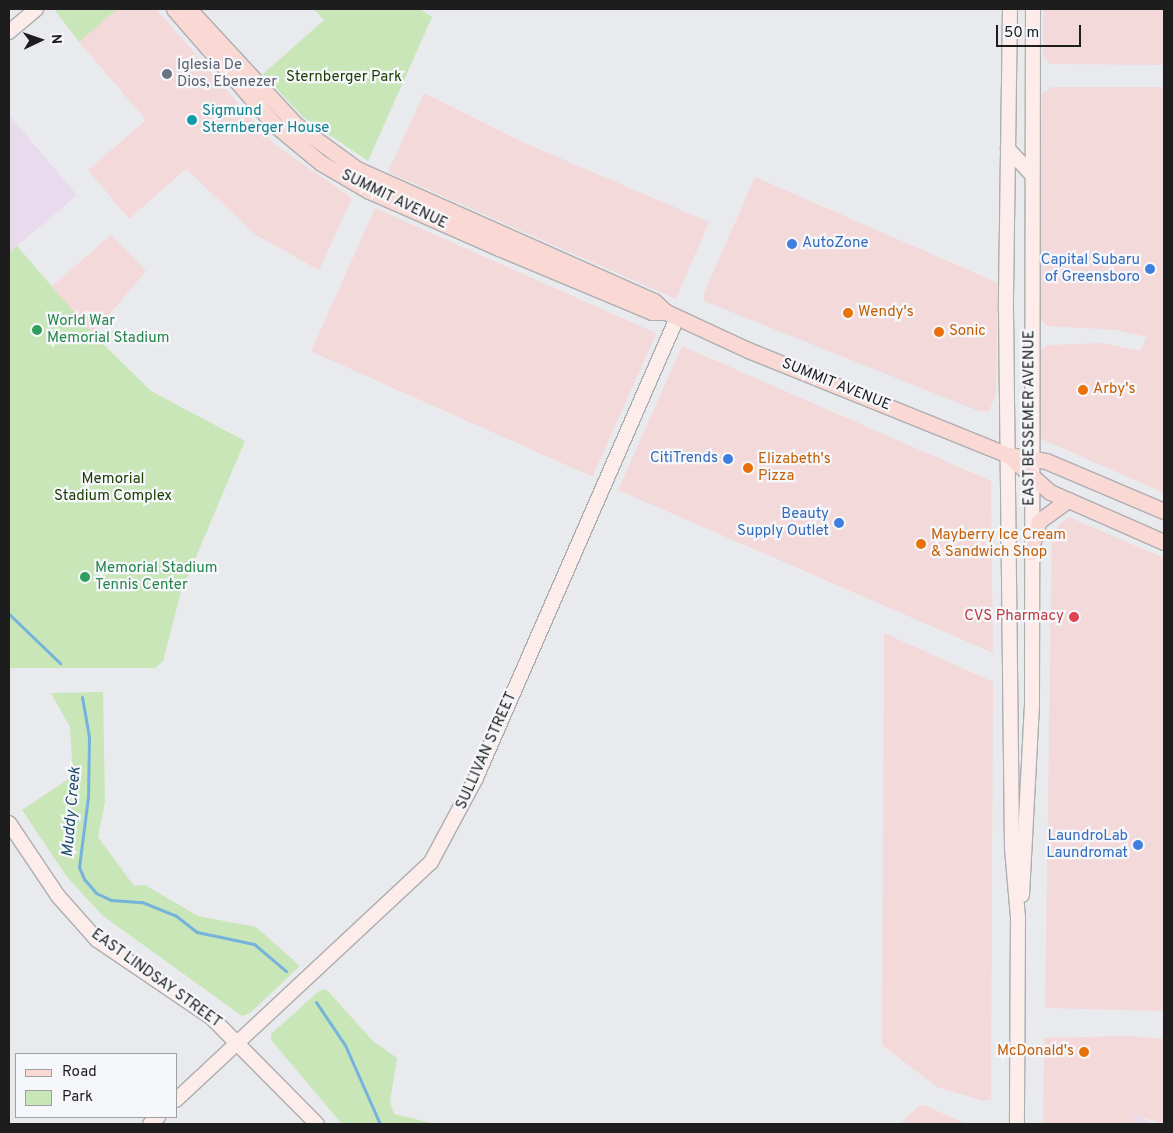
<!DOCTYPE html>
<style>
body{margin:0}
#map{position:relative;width:1173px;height:1133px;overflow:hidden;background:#e9eaed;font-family:Overpass,sans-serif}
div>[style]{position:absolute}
.commercial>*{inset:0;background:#f4d9da;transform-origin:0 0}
.industrial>*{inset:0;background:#e9daed}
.green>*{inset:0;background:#c8e6b8}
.stream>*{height:3px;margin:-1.5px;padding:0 1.5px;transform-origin:1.5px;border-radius:1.5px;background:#75b3dc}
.roads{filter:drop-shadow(1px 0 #adaeb1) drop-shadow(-1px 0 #adaeb1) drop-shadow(0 1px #adaeb1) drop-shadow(0 -1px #adaeb1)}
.secondary>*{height:14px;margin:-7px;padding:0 7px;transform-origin:7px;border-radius:7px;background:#fcecea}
.primary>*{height:15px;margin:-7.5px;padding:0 7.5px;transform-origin:7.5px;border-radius:7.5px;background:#fad9d5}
.dots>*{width:14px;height:14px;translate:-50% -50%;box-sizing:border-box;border:2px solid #f6f7fa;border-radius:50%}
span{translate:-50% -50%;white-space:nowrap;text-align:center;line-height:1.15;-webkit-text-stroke:4.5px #f6f7fa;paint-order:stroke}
.worship-label{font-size:15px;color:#5b616d}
.left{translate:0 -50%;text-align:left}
.park-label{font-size:15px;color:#1b3c00}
.culture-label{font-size:15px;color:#0d838f}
.street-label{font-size:15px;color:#1d1d1e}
.shop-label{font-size:15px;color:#366cbe}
.right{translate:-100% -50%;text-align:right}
.food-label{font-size:15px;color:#c56008}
.leisure-label{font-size:15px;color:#27864d}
.health-label{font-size:15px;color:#be3a42}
.water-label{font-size:16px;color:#1d4c6a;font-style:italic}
.frame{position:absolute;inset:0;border:10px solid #1d1d1e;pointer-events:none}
.legend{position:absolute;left:15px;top:1053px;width:162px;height:65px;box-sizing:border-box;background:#f6f7fa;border:1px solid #9fa0a2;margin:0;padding:6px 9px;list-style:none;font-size:15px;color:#1d1d1e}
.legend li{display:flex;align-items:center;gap:10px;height:25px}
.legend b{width:25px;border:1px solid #9fa0a2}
.north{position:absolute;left:15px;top:15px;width:50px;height:50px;-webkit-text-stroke:4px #f6f7fa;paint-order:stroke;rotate:87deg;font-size:14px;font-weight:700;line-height:20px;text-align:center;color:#1d1d1e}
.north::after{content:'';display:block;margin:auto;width:18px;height:22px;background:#1d1d1e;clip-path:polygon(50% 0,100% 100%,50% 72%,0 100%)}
.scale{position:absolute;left:996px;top:25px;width:85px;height:22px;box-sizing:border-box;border:2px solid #1d1d1e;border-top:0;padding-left:6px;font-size:15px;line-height:18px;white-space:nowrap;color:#1d1d1e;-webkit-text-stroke:4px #f6f7fa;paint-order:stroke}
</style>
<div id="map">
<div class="commercial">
<i style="clip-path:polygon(117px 9px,156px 9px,274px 144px,352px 198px,319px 270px,256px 235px,186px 169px,129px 219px,88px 170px,146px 120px,79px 42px)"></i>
<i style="clip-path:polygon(1043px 9px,1164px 9px,1164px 65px,1049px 64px,1043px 55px)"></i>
<i style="clip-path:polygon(1052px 87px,1164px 87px,1164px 493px,1037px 437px,1041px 349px,1048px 345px,1103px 343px,1140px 351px,1147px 337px,1118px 330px,1047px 326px,1039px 317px,1042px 94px)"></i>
<i style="clip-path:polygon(424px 93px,520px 141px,709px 222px,676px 299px,388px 172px)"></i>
<i style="clip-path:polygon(755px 177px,998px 283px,996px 395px,989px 411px,981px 412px,704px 301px,704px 293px)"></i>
<i style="left:375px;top:208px;width:308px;height:157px;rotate:24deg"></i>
<i style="clip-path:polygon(111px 235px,146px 271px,93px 334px,51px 287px)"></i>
<i style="clip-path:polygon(682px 346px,991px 481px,993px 653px,618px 490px)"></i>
<i style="clip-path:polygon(1069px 517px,1164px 558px,1164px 1011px,1045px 1008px,1052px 531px)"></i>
<i style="clip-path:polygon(884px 633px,993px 682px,991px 1099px,984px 1101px,937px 1087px,882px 1045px)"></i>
<i style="clip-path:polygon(1126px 1036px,1164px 1039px,1164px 1124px,1134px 1115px,1133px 1124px,1043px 1124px,1044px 1038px)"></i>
<i style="clip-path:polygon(920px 1105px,926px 1106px,967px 1124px,900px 1124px)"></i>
</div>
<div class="industrial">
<i style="clip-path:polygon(9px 115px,77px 195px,9px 253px)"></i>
<i style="clip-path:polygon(1134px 1115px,1155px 1124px,1133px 1124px)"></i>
</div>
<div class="green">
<i style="clip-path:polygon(54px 9px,117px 9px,79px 42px)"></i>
<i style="clip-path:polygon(314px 9px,420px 9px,432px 17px,368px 161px,303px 117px,263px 74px,324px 20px)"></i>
<i style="clip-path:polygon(17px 246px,93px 334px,151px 391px,245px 441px,181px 592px,163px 661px,155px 668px,9px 668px,9px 253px)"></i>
<i style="clip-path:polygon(103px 692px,105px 802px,98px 837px,134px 886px,145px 885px,198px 916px,256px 927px,300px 966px,250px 1013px,242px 1016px,103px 916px,67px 877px,22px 810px,73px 776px,70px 727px,51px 693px)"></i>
<i style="clip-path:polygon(326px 989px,373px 1041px,397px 1058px,390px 1102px,394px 1114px,436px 1124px,342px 1124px,271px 1040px,271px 1034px,319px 991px)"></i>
</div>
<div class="stream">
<i style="left:9px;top:614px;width:71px;rotate:43.9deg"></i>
<i style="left:82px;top:697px;width:40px;rotate:80deg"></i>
<i style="left:89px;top:736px;width:61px;rotate:90.9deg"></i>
<i style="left:88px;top:797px;width:71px;rotate:97.3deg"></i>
<i style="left:79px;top:867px;width:13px;rotate:67deg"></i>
<i style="left:84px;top:879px;width:18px;rotate:49deg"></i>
<i style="left:96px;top:893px;width:17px;rotate:25deg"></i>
<i style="left:111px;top:900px;width:31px;rotate:4deg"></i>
<i style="left:142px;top:902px;width:35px;rotate:22deg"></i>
<i style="left:175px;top:915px;width:28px;rotate:38deg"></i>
<i style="left:197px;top:932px;width:58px;rotate:11.9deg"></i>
<i style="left:254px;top:944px;width:42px;rotate:40.2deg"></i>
<i style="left:316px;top:1002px;width:52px;rotate:56deg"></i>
<i style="left:345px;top:1045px;width:86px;rotate:66.1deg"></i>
</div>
<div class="roads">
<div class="secondary">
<i style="left:1010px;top:9px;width:301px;rotate:90.8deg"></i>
<i style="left:1006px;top:310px;width:539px;rotate:89.36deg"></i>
<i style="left:1012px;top:849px;width:68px;rotate:85deg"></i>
<i style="left:1018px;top:917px;width:207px;rotate:90.3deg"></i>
<i style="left:9px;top:32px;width:35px;rotate:-40deg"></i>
<i style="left:1008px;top:149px;width:35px;rotate:47deg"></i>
<i style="left:9px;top:823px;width:88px;rotate:56.1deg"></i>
<i style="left:58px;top:896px;width:59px;rotate:48.4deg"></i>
<i style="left:97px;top:940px;width:139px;rotate:34.1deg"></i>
<i style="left:212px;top:1018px;width:149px;rotate:45.3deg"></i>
<i style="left:1022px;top:895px;width:189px;rotate:-87deg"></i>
<i style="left:1032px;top:706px;width:697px;rotate:-89.92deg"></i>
<i style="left:176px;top:1100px;width:349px;rotate:-43deg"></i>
<i style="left:431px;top:862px;width:95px;rotate:-61.8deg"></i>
<i style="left:476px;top:778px;width:502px;rotate:-66.4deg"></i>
<i style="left:150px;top:1124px;width:11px;rotate:-41deg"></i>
</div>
<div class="primary">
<i style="left:174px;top:9px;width:154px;rotate:49deg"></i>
<i style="left:275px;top:125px;width:60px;rotate:39.6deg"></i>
<i style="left:321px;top:163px;width:56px;rotate:30.3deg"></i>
<i style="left:369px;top:191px;width:142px;rotate:23.7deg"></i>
<i style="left:499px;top:248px;width:166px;rotate:22.7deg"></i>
<i style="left:652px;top:312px;width:14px"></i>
<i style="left:189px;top:9px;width:156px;rotate:47.3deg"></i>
<i style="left:295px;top:124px;width:77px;rotate:36deg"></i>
<i style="left:357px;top:169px;width:325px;rotate:24deg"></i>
<i style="left:654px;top:301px;width:16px;rotate:43deg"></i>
<i style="left:666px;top:312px;width:90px;rotate:24.9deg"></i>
<i style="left:748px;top:350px;width:280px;rotate:22deg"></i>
<i style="left:1008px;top:455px;width:38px;rotate:9deg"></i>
<i style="left:1046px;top:461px;width:128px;rotate:23deg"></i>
<i style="left:1008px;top:455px;width:56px;rotate:41.4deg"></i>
<i style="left:1050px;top:492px;width:124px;rotate:23.7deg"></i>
<i style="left:1030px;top:552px;width:32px;rotate:-74deg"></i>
<i style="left:1039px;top:521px;width:36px;rotate:-36deg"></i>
</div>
</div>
<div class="dots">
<i style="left:167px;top:74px;background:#6b7280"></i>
<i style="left:192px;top:120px;background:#0f9aa8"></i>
<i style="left:792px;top:244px;background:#3f7fe0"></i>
<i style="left:1150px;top:269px;background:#3f7fe0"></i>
<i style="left:848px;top:313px;background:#e8710a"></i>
<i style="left:37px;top:330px;background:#2e9e5b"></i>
<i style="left:939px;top:332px;background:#e8710a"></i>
<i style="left:1083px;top:390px;background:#e8710a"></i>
<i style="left:728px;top:459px;background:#3f7fe0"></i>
<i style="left:748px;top:468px;background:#e8710a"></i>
<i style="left:839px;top:523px;background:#3f7fe0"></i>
<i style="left:921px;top:544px;background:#e8710a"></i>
<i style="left:85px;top:577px;background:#2e9e5b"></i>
<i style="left:1074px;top:617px;background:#e0444e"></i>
<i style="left:1138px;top:845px;background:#3f7fe0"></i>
<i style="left:1084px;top:1052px;background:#e8710a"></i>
</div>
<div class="worship-label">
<span class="left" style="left:177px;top:74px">Iglesia De<br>Dios, Ebenezer</span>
</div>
<div class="park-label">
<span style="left:344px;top:78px">Sternberger Park</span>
<span style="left:113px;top:488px">Memorial<br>Stadium Complex</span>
</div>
<div class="culture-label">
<span class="left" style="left:202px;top:120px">Sigmund<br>Sternberger House</span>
</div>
<div class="street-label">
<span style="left:394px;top:200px;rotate:26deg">SUMMIT AVENUE</span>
<span style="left:836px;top:385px;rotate:22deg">SUMMIT AVENUE</span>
<span style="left:1030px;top:418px;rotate:-90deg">EAST BESSEMER AVENUE</span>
<span style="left:487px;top:751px;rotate:-66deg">SULLIVAN STREET</span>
<span style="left:156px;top:979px;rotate:36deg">EAST LINDSAY STREET</span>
</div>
<div class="shop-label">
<span class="left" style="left:802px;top:244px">AutoZone</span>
<span class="right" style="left:1140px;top:269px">Capital Subaru<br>of Greensboro</span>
<span class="right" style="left:718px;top:459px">CitiTrends</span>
<span class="right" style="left:829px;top:523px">Beauty<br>Supply Outlet</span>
<span class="right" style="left:1128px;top:845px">LaundroLab<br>Laundromat</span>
</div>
<div class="food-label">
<span class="left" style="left:858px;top:313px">Wendy's</span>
<span class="left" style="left:949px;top:332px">Sonic</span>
<span class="left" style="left:1093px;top:390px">Arby's</span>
<span class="left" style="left:758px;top:468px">Elizabeth's<br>Pizza</span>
<span class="left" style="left:931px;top:544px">Mayberry Ice Cream<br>&amp; Sandwich Shop</span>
<span class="right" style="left:1074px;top:1052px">McDonald's</span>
</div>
<div class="leisure-label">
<span class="left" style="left:47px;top:330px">World War<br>Memorial Stadium</span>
<span class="left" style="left:95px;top:577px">Memorial Stadium<br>Tennis Center</span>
</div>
<div class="health-label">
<span class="right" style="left:1064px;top:617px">CVS Pharmacy</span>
</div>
<div class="water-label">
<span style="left:72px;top:812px;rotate:-85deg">Muddy Creek</span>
</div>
<div class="frame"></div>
<ul class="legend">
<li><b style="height:6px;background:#fad9d5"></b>Road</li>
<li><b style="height:14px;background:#c8e6b8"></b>Park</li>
</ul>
<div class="north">N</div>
<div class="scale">50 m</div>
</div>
